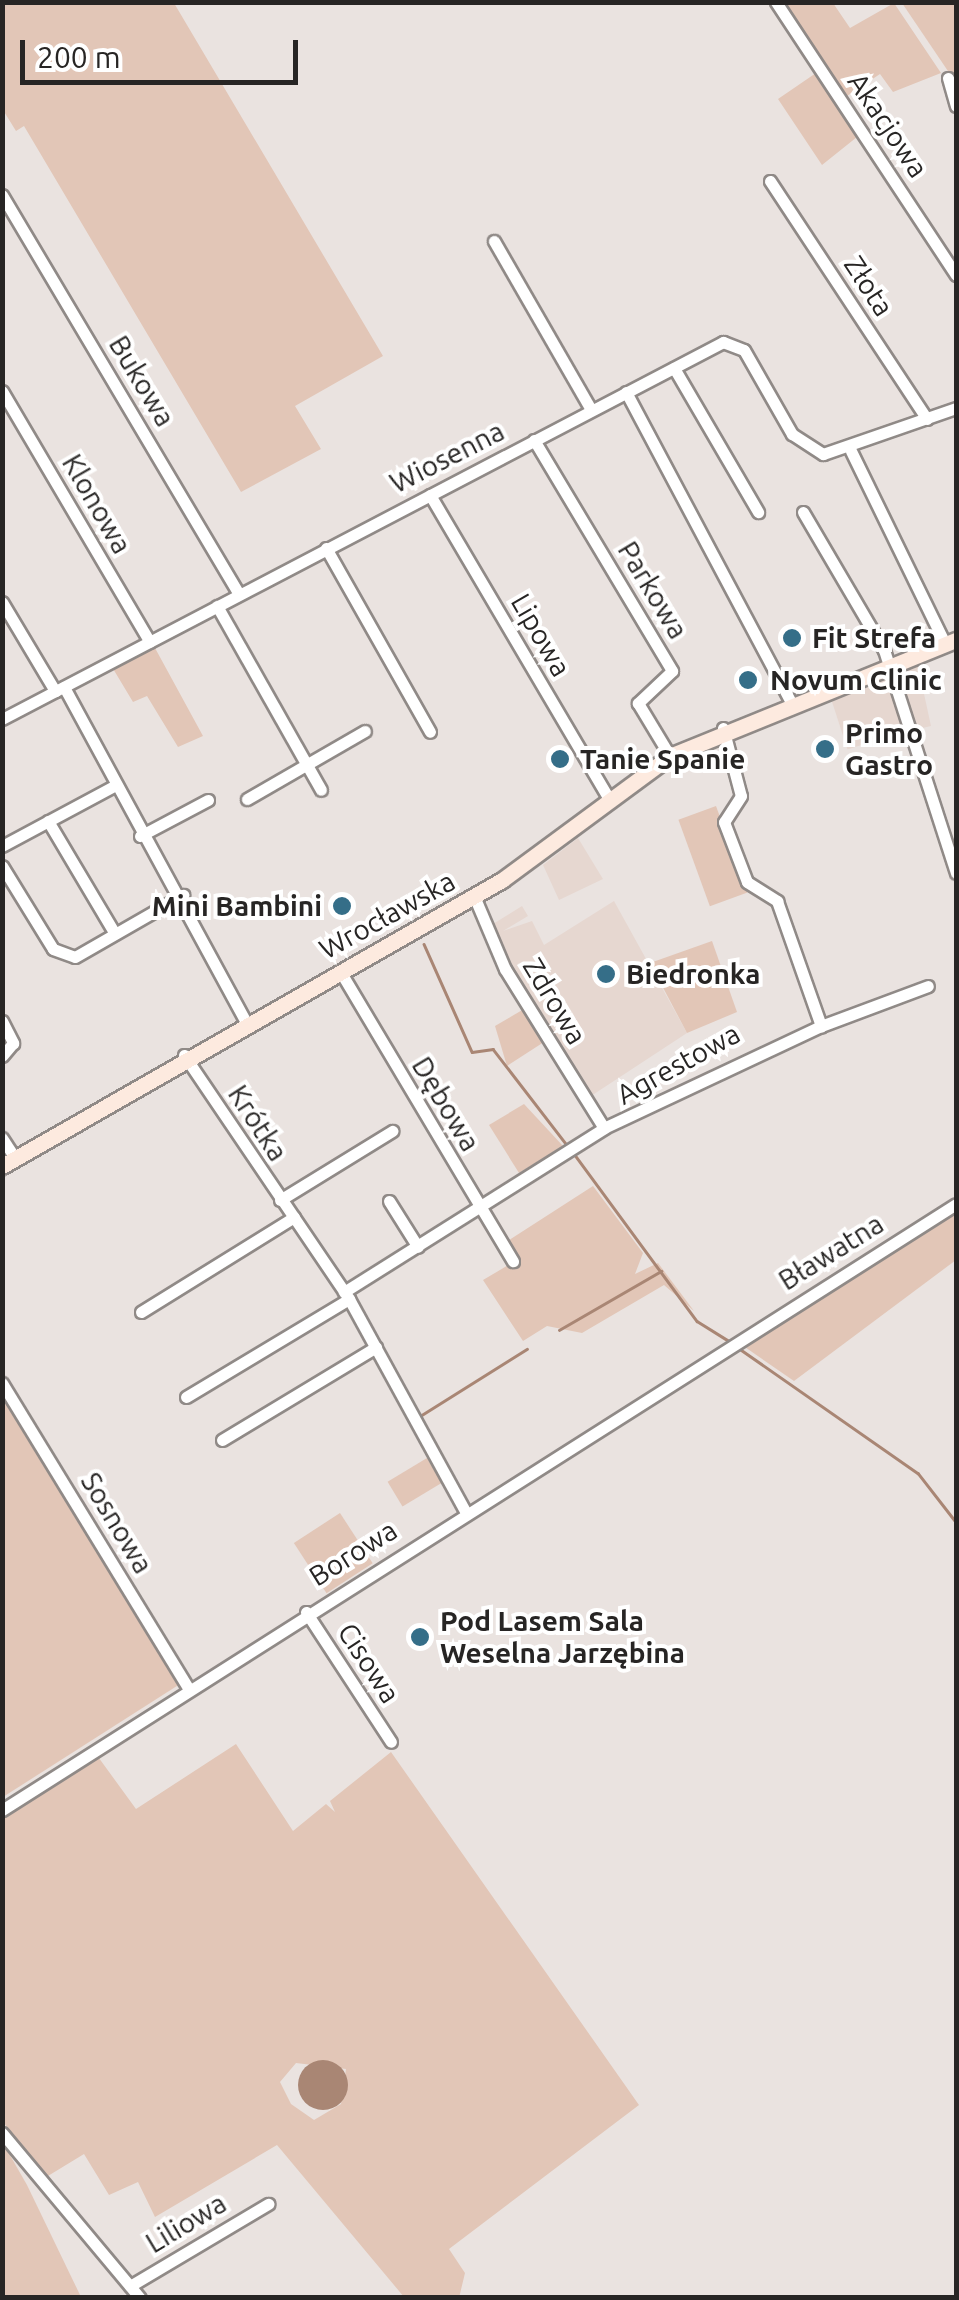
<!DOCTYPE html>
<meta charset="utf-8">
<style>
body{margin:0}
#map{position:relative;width:959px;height:2300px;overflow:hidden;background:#eae3e0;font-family:Ubuntu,sans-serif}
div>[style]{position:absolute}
.built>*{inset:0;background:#e6d7d0;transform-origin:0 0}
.green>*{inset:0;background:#e2c6b7;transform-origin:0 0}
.water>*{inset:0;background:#a98674}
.round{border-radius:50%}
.stream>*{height:2.5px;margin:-1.25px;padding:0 1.25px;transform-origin:1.25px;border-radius:1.25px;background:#a98674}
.roads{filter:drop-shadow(2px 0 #908a87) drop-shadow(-2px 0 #908a87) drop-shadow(0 2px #908a87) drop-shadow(0 -2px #908a87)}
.street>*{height:11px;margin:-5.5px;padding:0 5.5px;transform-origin:5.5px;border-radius:5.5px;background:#fff}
.secondary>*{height:15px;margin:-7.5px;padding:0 7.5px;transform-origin:7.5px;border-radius:7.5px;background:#fdeadf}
.dots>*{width:28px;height:28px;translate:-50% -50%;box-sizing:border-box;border:5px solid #fff;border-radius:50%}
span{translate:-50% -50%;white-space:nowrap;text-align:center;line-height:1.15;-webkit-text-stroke:8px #fff;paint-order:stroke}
.street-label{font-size:28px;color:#272524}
.poi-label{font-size:28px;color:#272524;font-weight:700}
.left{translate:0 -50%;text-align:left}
.right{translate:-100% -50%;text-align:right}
.frame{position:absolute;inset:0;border:5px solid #272524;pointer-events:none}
.scale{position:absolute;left:20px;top:40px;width:278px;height:45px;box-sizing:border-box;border:5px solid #272524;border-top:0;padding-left:12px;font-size:30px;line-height:35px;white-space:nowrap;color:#272524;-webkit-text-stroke:8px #fff;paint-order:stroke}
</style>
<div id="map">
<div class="built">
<i style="clip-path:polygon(918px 666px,931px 726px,910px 731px,891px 676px)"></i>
<i style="left:886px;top:677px;width:57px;height:59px;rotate:72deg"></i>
<i style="clip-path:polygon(578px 838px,603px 879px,559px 900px,543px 865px)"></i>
<i style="clip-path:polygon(614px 901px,687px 1033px,591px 1096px,511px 971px,493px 924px,522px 906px,528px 916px,503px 931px,532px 921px,544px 945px)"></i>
</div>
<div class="green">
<i style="clip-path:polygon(3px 2px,174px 3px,383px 356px,295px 406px,321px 449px,241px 492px,24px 126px,16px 131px,3px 110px)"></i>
<i style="clip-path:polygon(768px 3px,833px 3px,850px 28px,894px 3px,941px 73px,893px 92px,880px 74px,847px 96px,867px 129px,822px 165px,778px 99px,816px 73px)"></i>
<i style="clip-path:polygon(902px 3px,956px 3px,956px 79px,954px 80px)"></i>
<i style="clip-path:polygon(155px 648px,203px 736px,178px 747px,147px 696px,133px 702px,112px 667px)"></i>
<i style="left:716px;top:806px;width:92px;height:40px;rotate:70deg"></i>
<i style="clip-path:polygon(712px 941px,737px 1012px,687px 1033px,650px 963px)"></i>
<i style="clip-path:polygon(524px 1009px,544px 1042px,507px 1066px,495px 1026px)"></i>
<i style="clip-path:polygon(524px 1104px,563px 1146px,519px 1173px,489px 1125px)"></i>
<i style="clip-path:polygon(593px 1186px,643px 1253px,635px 1274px,658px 1263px,694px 1311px,664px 1285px,582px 1333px,547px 1326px,523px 1341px,483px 1280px,517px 1260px,506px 1242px)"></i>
<i style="clip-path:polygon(956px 1209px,956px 1260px,794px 1381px,739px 1343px)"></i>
<i style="clip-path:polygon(2px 1396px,180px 1684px,3px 1797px,2px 1797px)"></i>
<i style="left:427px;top:1458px;width:29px;height:46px;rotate:59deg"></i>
<i style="left:340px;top:1513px;width:60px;height:55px;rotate:57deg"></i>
<i style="clip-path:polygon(evenodd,236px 1744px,293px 1831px,326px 1804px,335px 1812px,330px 1801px,391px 1752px,639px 2105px,449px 2249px,465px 2273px,459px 2298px,404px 2297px,277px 2145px,155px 2217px,138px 2182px,109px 2195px,84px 2154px,43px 2179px,4px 2123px,3px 1816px,96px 1754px,136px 1809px,236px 1744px,296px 2063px,346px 2069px,341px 2104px,314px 2120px,291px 2104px,280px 2082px,296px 2063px)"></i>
<i style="clip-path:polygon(3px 2143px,27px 2185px,81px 2297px,3px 2297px)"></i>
</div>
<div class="water">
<i class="round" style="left:298px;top:2060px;width:50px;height:50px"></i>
</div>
<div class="stream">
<i style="left:424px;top:944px;width:118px;rotate:66deg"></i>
<i style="left:472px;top:1052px;width:21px;rotate:-8deg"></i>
<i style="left:493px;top:1049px;width:121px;rotate:52.4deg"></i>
<i style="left:575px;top:1155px;width:206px;rotate:53.7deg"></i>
<i style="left:697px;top:1321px;width:38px;rotate:32deg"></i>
<i style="left:559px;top:1330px;width:118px;rotate:-30deg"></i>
<i style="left:740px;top:1349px;width:217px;rotate:34.9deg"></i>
<i style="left:918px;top:1473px;width:62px;rotate:52.2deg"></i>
<i style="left:420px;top:1416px;width:126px;rotate:-32.1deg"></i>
</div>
<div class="roads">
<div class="street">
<i style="left:776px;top:2px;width:327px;rotate:56.6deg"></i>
<i style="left:948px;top:78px;width:29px;rotate:74deg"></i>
<i style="left:770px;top:181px;width:285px;rotate:56.6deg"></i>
<i style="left:2px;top:195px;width:463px;rotate:59.3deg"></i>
<i style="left:494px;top:241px;width:195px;rotate:60.1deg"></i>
<i style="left:674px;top:368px;width:167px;rotate:59.7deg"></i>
<i style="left:2px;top:391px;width:291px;rotate:59.5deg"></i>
<i style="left:626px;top:392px;width:350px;rotate:62deg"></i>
<i style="left:534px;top:440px;width:269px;rotate:59.1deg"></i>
<i style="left:672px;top:671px;width:47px;rotate:136.7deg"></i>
<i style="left:638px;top:703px;width:62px;rotate:58.9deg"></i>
<i style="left:851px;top:451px;width:215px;rotate:64deg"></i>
<i style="left:430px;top:495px;width:355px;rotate:59.5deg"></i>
<i style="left:803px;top:512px;width:160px;rotate:59.6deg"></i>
<i style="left:884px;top:650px;width:234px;rotate:72.1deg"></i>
<i style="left:326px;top:548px;width:211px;rotate:60.5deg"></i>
<i style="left:2px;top:602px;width:104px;rotate:59.2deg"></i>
<i style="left:217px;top:606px;width:211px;rotate:60.5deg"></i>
<i style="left:64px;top:687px;width:380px;rotate:61.5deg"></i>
<i style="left:2px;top:719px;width:814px;rotate:-27.6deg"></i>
<i style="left:723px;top:342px;width:22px;rotate:21deg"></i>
<i style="left:744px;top:350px;width:97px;rotate:60.3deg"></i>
<i style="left:792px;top:434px;width:37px;rotate:33deg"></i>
<i style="left:823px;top:454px;width:141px;rotate:-19.1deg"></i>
<i style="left:723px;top:728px;width:70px;rotate:75.2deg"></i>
<i style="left:741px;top:796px;width:31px;rotate:123deg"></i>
<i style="left:724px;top:822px;width:64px;rotate:69deg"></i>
<i style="left:747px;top:882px;width:36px;rotate:32deg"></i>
<i style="left:777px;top:901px;width:133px;rotate:70.6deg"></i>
<i style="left:821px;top:1026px;width:114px;rotate:-20.5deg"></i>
<i style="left:247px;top:799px;width:136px;rotate:-30deg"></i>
<i style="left:48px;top:821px;width:131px;rotate:59.3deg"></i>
<i style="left:140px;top:836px;width:77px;rotate:-27.9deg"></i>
<i style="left:2px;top:846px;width:127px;rotate:-28.2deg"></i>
<i style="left:2px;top:866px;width:97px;rotate:58.4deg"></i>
<i style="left:53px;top:949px;width:23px;rotate:20deg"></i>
<i style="left:75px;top:957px;width:125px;rotate:-29.9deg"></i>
<i style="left:474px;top:896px;width:79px;rotate:67deg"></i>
<i style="left:505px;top:969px;width:187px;rotate:58.1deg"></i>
<i style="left:340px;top:971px;width:338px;rotate:59.2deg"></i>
<i style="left:2px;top:1021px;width:25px;rotate:63deg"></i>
<i style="left:13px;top:1043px;width:17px;rotate:130deg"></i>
<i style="left:184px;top:1055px;width:295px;rotate:55.9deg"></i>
<i style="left:349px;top:1299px;width:244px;rotate:61.3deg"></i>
<i style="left:2px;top:1138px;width:24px;rotate:57deg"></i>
<i style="left:280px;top:1200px;width:132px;rotate:-31.6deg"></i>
<i style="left:389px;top:1201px;width:54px;rotate:57.8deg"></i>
<i style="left:344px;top:1292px;width:307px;rotate:-32.2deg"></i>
<i style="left:604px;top:1128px;width:240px;rotate:-25.2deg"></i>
<i style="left:141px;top:1312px;width:180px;rotate:-31.8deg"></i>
<i style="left:2px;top:1383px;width:359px;rotate:58.6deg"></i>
<i style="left:186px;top:1397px;width:190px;rotate:-31deg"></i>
<i style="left:222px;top:1440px;width:180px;rotate:-31.1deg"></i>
<i style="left:306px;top:1612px;width:155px;rotate:56.8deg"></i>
<i style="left:2px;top:1810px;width:1130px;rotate:-32.42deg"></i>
<i style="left:2px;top:2133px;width:215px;rotate:50.1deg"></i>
<i style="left:130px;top:2286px;width:161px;rotate:-30.7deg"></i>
</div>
<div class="secondary">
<i style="left:2px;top:1166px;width:576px;rotate:-29.77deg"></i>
<i style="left:502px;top:880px;width:209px;rotate:-36.4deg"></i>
<i style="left:670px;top:756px;width:309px;rotate:-22.1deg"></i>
</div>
</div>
<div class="dots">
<i style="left:792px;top:638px;background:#356e88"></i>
<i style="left:748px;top:680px;background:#356e88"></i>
<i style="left:825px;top:749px;background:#356e88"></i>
<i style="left:560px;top:759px;background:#356e88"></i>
<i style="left:342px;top:906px;background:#356e88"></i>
<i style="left:606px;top:974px;background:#356e88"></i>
<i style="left:420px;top:1637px;background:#356e88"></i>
</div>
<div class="street-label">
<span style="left:888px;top:125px;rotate:56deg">Akacjowa</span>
<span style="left:869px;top:286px;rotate:57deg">Złota</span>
<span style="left:142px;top:381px;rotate:59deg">Bukowa</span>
<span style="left:447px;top:457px;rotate:-27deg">Wiosenna</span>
<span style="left:97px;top:504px;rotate:60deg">Klonowa</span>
<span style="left:653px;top:590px;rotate:59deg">Parkowa</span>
<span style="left:541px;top:635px;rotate:60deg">Lipowa</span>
<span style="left:387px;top:915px;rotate:-29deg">Wrocławska</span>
<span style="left:555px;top:1001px;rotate:59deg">Zdrowa</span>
<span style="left:678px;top:1064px;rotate:-29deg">Agrestowa</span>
<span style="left:446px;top:1104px;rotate:59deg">Dębowa</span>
<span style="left:258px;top:1123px;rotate:57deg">Krótka</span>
<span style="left:831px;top:1252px;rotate:-32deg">Bławatna</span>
<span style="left:117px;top:1523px;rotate:59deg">Sosnowa</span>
<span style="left:353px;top:1553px;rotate:-32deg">Borowa</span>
<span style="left:369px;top:1663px;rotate:57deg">Cisowa</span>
<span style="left:186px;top:2223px;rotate:-31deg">Liliowa</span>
</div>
<div class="poi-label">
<span class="left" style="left:812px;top:638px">Fit Strefa</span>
<span class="left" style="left:770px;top:680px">Novum Clinic</span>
<span class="left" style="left:845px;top:749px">Primo<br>Gastro</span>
<span class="left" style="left:580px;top:759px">Tanie Spanie</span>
<span class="right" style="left:322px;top:906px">Mini Bambini</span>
<span class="left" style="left:626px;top:974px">Biedronka</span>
<span class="left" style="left:440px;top:1637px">Pod Lasem Sala<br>Weselna Jarzębina</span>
</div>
<div class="frame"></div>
<div class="scale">200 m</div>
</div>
